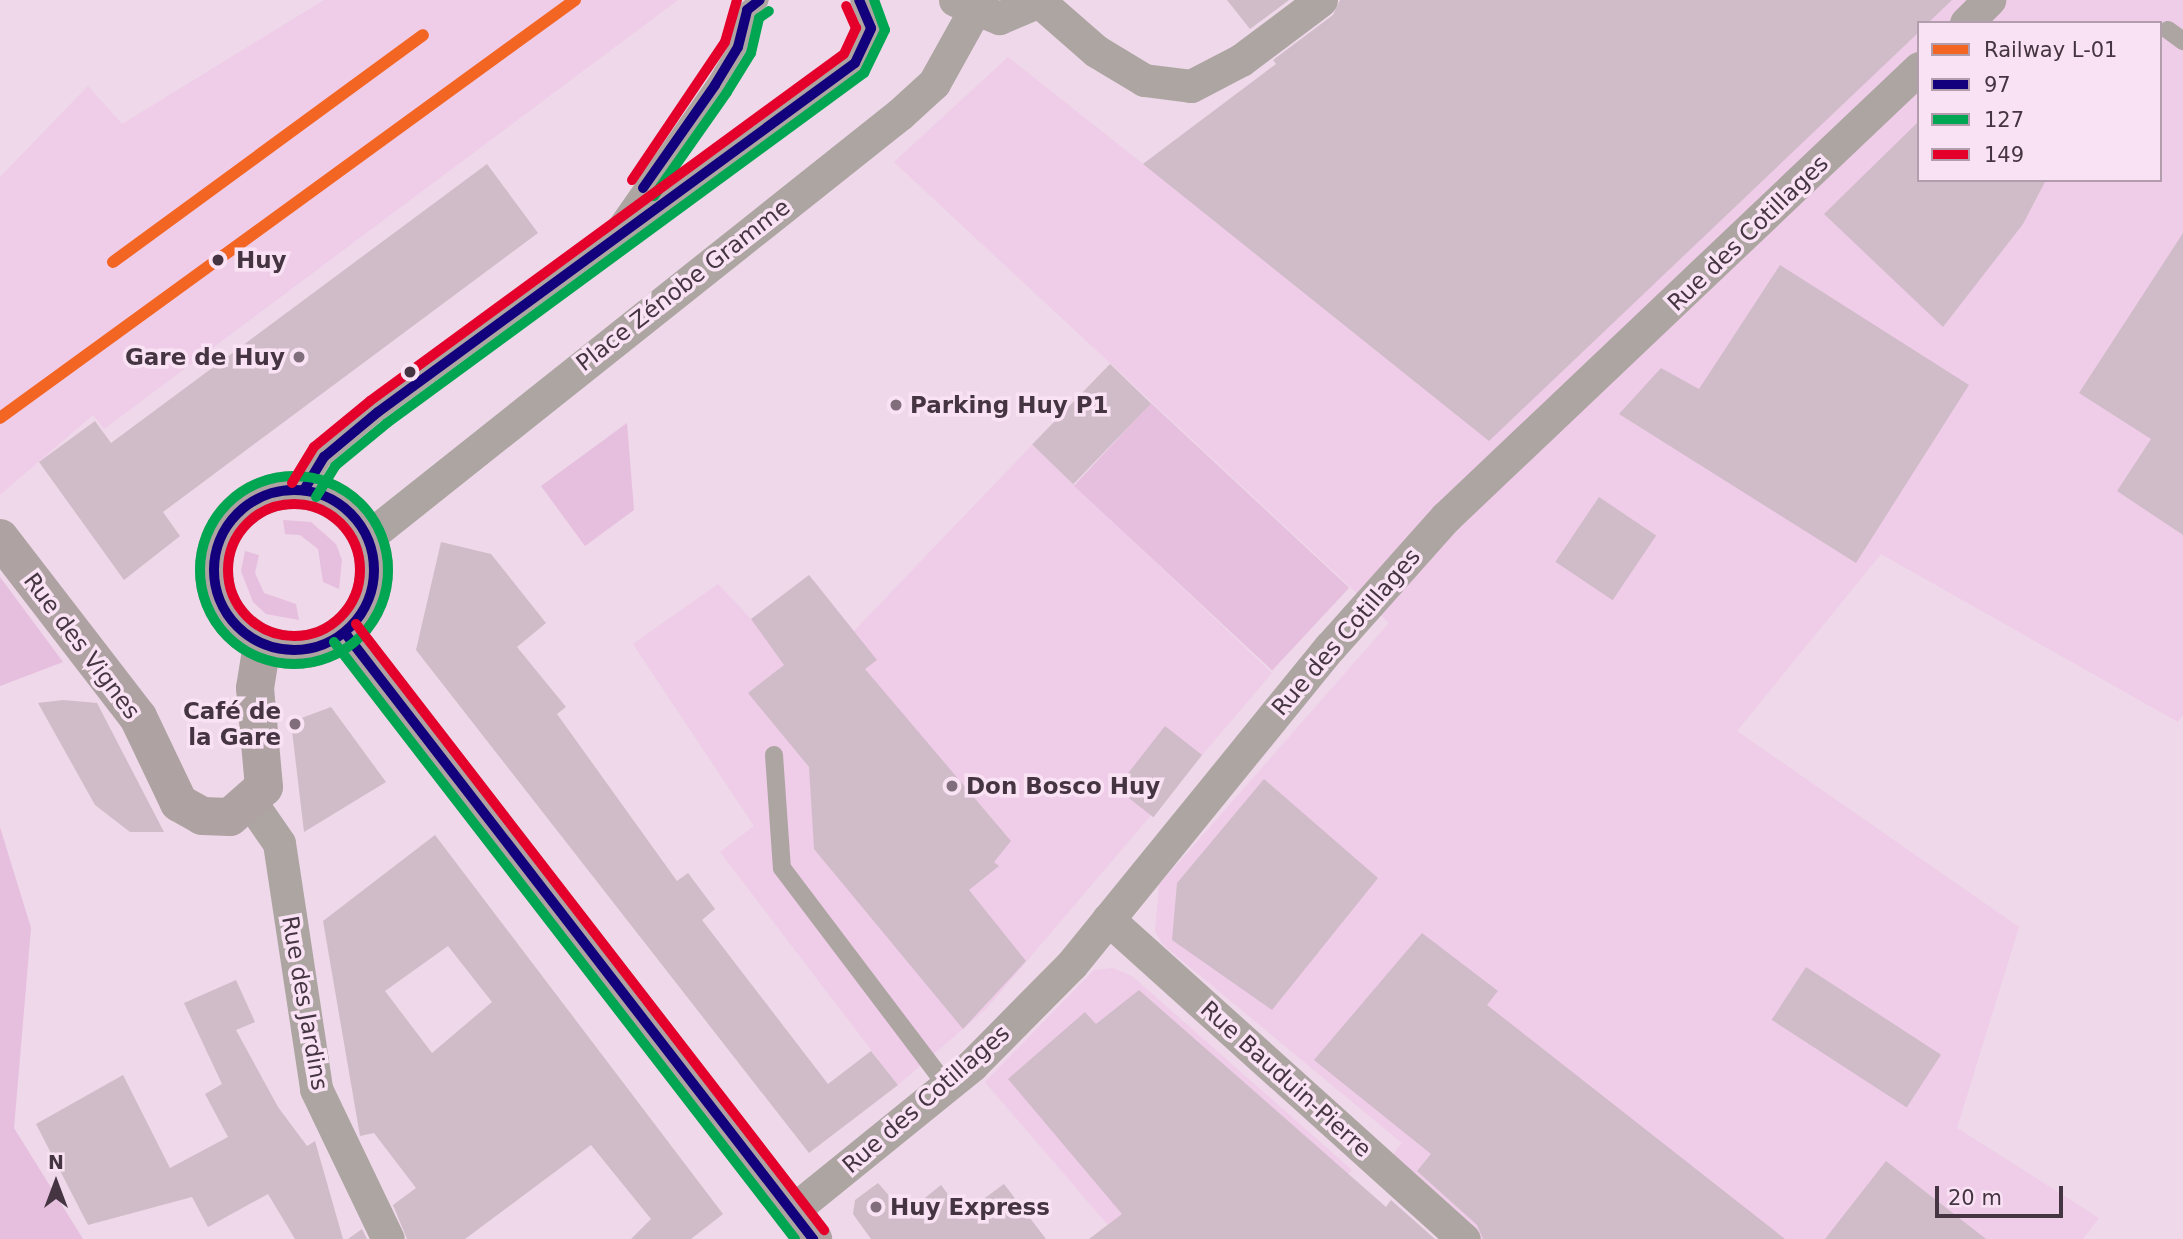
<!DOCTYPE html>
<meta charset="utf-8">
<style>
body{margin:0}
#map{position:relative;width:2183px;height:1239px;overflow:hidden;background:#eed8e9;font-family:"DejaVu Sans",sans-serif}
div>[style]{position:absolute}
.built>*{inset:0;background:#efcce8}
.green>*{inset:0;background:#e6bede;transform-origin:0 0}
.building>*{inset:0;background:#d0bcc8;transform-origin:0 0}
.lane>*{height:18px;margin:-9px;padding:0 9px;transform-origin:9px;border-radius:9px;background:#ada5a2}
.street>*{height:33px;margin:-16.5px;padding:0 16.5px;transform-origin:16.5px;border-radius:16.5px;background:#ada5a2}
.secondary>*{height:38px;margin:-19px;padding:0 19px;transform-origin:19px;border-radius:19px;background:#aea3a2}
.secondary>.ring{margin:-19px;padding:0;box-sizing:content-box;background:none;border:38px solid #aea3a2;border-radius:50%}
.bus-1>*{height:10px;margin:-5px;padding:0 5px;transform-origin:5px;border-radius:5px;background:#13007c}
.bus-1>.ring{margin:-5px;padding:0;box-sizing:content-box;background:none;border:10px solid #13007c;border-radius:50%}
.bus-2>*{height:10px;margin:-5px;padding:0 5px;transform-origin:5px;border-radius:5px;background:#00a651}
.bus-2>.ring{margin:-5px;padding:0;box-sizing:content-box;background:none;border:10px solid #00a651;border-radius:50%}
.bus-3>*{height:10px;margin:-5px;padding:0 5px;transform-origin:5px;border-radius:5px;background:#e4002b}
.bus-3>.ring{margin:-5px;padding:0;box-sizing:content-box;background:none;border:10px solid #e4002b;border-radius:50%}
.rail-1>*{height:12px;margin:-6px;padding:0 6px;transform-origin:6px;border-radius:6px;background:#f26522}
.dots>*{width:19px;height:19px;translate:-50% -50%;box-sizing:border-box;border:4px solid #fae2f5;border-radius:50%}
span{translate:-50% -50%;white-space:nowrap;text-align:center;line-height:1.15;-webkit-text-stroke:7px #fae2f5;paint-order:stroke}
.street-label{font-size:23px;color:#453542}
.stop-label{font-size:23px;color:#453542;font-weight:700}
.left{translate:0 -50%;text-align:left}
.poi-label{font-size:23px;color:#453542;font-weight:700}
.right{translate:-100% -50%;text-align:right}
.legend{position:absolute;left:1917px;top:21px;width:245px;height:161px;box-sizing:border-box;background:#fae2f5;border:2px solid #b29dad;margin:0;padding:9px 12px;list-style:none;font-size:21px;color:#453542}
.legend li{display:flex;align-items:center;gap:14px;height:35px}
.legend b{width:35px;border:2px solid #b29dad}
.north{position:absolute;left:21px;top:1148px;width:70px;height:70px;-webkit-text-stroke:5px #fae2f5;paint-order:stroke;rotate:0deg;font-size:19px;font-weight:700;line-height:28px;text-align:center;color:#453542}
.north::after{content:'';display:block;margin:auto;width:24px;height:32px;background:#453542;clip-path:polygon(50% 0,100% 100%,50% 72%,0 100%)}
.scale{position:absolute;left:1935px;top:1186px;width:128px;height:32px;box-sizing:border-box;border:4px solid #453542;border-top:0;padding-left:9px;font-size:21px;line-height:24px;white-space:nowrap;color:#453542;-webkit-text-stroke:5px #fae2f5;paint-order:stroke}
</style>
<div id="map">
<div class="built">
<i style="clip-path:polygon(324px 0,678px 0,104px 429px,93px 415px,0 495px,0 177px,88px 86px,122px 124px)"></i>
<i style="clip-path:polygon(evenodd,1362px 0,2183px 0,2183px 715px,2178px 722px,1881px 554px,1737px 731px,2019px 927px,1957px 1128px,2099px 1218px,2083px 1239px,1439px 1239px,1378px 1173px,1402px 1143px,1163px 945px,1155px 931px,1159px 885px,1389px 623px,894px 162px,1008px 57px,1143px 164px,1362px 0,1919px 23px,2160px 23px,2160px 180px,1919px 180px,1919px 23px)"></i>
<i style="clip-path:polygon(1032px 445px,1272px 673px,986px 1009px,898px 1085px,720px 852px,754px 826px,633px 644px,718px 584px,751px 619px,809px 575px,854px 631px)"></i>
<i style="clip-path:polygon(1113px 968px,1132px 976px,1352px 1170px,1273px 1239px,1120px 1239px,985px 1082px,1094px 970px)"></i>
</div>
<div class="green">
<i style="left:1151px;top:403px;width:271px;height:113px;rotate:43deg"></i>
<i style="clip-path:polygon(627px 423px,634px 510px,585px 546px,541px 486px)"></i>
<i style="clip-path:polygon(283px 520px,311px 522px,336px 544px,342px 560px,339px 589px,323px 582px,318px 549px,300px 535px,285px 534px)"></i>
<i style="clip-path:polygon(245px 551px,259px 555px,255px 573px,264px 593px,296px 604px,299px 620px,266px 614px,253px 602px,241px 571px)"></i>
<i style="clip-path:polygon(0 577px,63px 662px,0 686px)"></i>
<i style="clip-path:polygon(0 827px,31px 928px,14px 1128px,83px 1239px,0 1239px)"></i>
</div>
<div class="building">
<i style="clip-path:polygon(1227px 0,1289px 0,1250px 29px)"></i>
<i style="clip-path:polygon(1340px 0,1952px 0,1928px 23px,1919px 23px,1919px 32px,1489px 441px,1143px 164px,1276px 64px,1273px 60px,1333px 15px)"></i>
<i style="clip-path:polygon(1919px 121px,1919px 180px,2046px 180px,2023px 224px,1943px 327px,1824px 214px)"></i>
<i style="clip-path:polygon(487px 164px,538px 233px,163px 512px,180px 536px,124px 580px,39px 462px,95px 421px,111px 443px)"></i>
<i style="clip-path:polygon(2183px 233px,2183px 535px,2117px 491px,2151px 439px,2079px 393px)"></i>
<i style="clip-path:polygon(1780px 265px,1969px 385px,1856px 563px,1619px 414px,1661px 368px,1699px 389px)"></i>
<i style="left:1110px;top:364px;width:57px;height:112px;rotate:44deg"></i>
<i style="left:1599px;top:497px;width:69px;height:78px;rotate:34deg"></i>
<i style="clip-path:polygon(441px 542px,491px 554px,546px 623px,517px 647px,566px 707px,557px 714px,677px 881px,688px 873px,715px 909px,702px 920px,828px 1084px,871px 1051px,898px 1085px,809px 1153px,416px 650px)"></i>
<i style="clip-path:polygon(809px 575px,877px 660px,865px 669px,1011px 841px,994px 862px,999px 866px,969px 890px,1026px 961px,963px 1029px,814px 849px,809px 767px,748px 693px,784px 665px,751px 619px)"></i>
<i style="clip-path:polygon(63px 700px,97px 703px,164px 832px,130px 832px,95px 805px,38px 703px)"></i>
<i style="clip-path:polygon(331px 707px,386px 782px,304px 832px,291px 722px)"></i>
<i style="left:1165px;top:726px;width:47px;height:79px;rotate:38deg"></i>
<i style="clip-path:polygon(1264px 779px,1378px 878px,1272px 1010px,1172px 940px,1177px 883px)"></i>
<i style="clip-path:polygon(evenodd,435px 835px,723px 1214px,691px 1239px,631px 1239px,651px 1219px,591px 1145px,465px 1239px,407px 1239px,393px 1205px,416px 1188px,374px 1133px,360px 1136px,323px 921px,435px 835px,448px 946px,492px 1002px,432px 1053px,385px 991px,448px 946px)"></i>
<i style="clip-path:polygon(1422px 933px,1498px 991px,1487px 1005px,1785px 1239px,1483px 1239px,1477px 1225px,1417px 1171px,1431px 1154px,1314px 1060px)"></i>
<i style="left:1806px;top:967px;width:161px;height:63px;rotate:33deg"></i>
<i style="clip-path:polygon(236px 980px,255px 1022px,236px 1030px,278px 1107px,307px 1146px,315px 1141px,343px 1239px,295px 1239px,268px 1194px,208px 1227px,192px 1197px,88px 1225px,36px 1124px,123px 1075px,170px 1168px,228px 1137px,205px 1094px,222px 1084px,184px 1003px)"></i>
<i style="clip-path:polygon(1139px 990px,1386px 1207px,1391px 1200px,1435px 1239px,1089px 1239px,1122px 1214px,1008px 1079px,1085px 1012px,1096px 1024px)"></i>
<i style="clip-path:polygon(1886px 1161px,1986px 1239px,1825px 1239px)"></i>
<i style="clip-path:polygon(878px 1183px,905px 1214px,941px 1185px,963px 1214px,1004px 1184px,1046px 1239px,871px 1239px,853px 1214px,855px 1200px)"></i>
<i style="clip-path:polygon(362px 1229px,367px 1239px,348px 1239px)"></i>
</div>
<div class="lane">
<i style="left:2168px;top:30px;width:19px;rotate:36deg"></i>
<i style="left:613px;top:231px;width:178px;rotate:-55.1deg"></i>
<i style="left:715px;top:85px;width:44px;rotate:-58.8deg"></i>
<i style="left:738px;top:47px;width:38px;rotate:-76deg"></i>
<i style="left:747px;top:10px;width:16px;rotate:-38deg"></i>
<i style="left:304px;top:490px;width:39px;rotate:-59deg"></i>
<i style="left:324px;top:457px;width:70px;rotate:-39.8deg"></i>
<i style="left:378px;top:412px;width:591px;rotate:-36.19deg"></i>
<i style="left:855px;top:63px;width:38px;rotate:-65deg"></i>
<i style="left:871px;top:28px;width:30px;rotate:-113deg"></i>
<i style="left:774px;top:755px;width:113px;rotate:86deg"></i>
<i style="left:782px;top:868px;width:273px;rotate:52.9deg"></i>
</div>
<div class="street">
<i style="left:955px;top:0;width:48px;rotate:22.2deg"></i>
<i style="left:999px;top:18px;width:47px;rotate:-22.7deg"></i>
<i style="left:1040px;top:2px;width:74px;rotate:41.2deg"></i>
<i style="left:1096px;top:51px;width:56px;rotate:31.1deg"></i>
<i style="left:1144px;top:80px;width:47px;rotate:7.3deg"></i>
<i style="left:1191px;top:86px;width:56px;rotate:-27.5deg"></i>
<i style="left:1241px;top:60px;width:100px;rotate:-36.9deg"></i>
<i style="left:1966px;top:23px;width:33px;rotate:-45deg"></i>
<i style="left:368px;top:537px;width:680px;rotate:-38.49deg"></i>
<i style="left:900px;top:114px;width:46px;rotate:-42.4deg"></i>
<i style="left:934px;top:83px;width:80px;rotate:-60.9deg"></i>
<i style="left:252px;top:804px;width:47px;rotate:55.3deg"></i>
<i style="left:279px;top:843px;width:249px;rotate:81.4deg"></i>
<i style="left:316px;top:1089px;width:166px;rotate:64.4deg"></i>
<i style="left:1108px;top:919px;width:479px;rotate:42deg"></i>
<i style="left:792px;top:1211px;width:232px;rotate:-39deg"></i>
<i style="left:972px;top:1065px;width:142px;rotate:-45.3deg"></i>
<i style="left:1072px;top:964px;width:409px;rotate:-50.9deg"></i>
<i style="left:1330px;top:647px;width:174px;rotate:-48.3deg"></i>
<i style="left:1446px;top:517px;width:652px;rotate:-43.51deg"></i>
</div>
<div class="secondary">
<i class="ring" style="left:214px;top:490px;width:122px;height:122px"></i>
<i style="left:0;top:538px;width:226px;rotate:52.4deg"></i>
<i style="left:138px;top:717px;width:95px;rotate:64.5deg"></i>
<i style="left:179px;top:803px;width:26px;rotate:29deg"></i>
<i style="left:202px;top:816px;width:28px;rotate:2deg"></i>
<i style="left:230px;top:817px;width:45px;rotate:-41.4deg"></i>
<i style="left:264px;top:787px;width:99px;rotate:-95.2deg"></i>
<i style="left:255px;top:688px;width:44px;rotate:-80.8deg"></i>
<i style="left:345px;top:633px;width:766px;rotate:52.32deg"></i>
</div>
<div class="bus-1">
<i style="left:643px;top:188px;width:126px;rotate:-55deg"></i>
<i style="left:715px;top:85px;width:44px;rotate:-58.8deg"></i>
<i style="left:738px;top:47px;width:38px;rotate:-76deg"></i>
<i style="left:747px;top:10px;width:16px;rotate:-38deg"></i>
<i class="ring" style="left:214px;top:490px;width:150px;height:150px"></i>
<i style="left:304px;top:490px;width:39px;rotate:-59deg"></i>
<i style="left:324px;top:457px;width:70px;rotate:-39.8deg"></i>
<i style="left:378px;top:412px;width:591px;rotate:-36.19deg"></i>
<i style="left:855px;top:63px;width:38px;rotate:-65deg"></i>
<i style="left:871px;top:28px;width:30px;rotate:-113deg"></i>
<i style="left:345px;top:633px;width:766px;rotate:52.32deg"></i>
</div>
<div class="bus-2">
<i style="left:654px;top:196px;width:127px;rotate:-54.9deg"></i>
<i style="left:727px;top:92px;width:46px;rotate:-58.4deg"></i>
<i style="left:751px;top:53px;width:36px;rotate:-77deg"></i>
<i style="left:759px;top:18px;width:12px;rotate:-35deg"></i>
<i class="ring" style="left:200px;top:476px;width:178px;height:178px"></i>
<i style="left:316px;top:497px;width:36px;rotate:-58deg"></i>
<i style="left:335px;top:466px;width:67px;rotate:-39.6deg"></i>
<i style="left:387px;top:423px;width:592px;rotate:-36.27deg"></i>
<i style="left:864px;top:73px;width:48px;rotate:-64deg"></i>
<i style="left:885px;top:30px;width:32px;rotate:-110deg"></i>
<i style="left:334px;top:642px;width:754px;rotate:52.32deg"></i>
</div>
<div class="bus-3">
<i style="left:632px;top:180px;width:166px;rotate:-56deg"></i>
<i style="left:725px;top:42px;width:44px;rotate:-74.1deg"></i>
<i style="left:292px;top:483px;width:42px;rotate:-58.6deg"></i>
<i style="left:314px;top:447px;width:72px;rotate:-39.4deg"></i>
<i style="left:370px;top:401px;width:587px;rotate:-36.21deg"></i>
<i style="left:844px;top:54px;width:29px;rotate:-65deg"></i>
<i style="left:856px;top:28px;width:24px;rotate:-114deg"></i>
<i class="ring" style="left:228px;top:504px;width:122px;height:122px"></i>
<i style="left:356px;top:624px;width:766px;rotate:52.32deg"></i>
</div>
<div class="rail-1">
<i style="left:113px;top:262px;width:384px;rotate:-36.2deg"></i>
<i style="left:0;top:418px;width:711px;rotate:-36.02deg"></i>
</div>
<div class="dots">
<i style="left:218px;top:260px;background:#453542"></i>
<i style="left:299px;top:357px;background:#806e7c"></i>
<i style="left:410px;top:372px;background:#453542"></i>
<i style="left:896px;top:405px;background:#806e7c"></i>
<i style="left:295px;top:724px;background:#806e7c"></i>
<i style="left:952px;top:786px;background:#806e7c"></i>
<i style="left:876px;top:1207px;background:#806e7c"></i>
</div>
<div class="street-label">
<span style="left:1748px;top:233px;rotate:-44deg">Rue des Cotillages</span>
<span style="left:683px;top:285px;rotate:-38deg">Place Zénobe Gramme</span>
<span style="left:1346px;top:632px;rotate:-49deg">Rue des Cotillages</span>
<span style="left:82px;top:646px;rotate:53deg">Rue des Vignes</span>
<span style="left:305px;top:1003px;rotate:80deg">Rue des Jardins</span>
<span style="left:1286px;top:1079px;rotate:42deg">Rue Bauduin-Pierre</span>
<span style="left:926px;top:1099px;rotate:-41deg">Rue des Cotillages</span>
</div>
<div class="stop-label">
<span class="left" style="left:236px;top:260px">Huy</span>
</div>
<div class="poi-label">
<span class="right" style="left:285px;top:357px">Gare de Huy</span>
<span class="left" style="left:910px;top:405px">Parking Huy P1</span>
<span class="right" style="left:281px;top:724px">Café de<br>la Gare</span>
<span class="left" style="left:966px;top:786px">Don Bosco Huy</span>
<span class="left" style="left:890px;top:1207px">Huy Express</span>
</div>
<ul class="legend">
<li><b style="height:9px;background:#f26522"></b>Railway L-01</li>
<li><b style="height:9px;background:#13007c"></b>97</li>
<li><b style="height:9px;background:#00a651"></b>127</li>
<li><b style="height:9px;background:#e4002b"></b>149</li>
</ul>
<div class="north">N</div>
<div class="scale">20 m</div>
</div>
